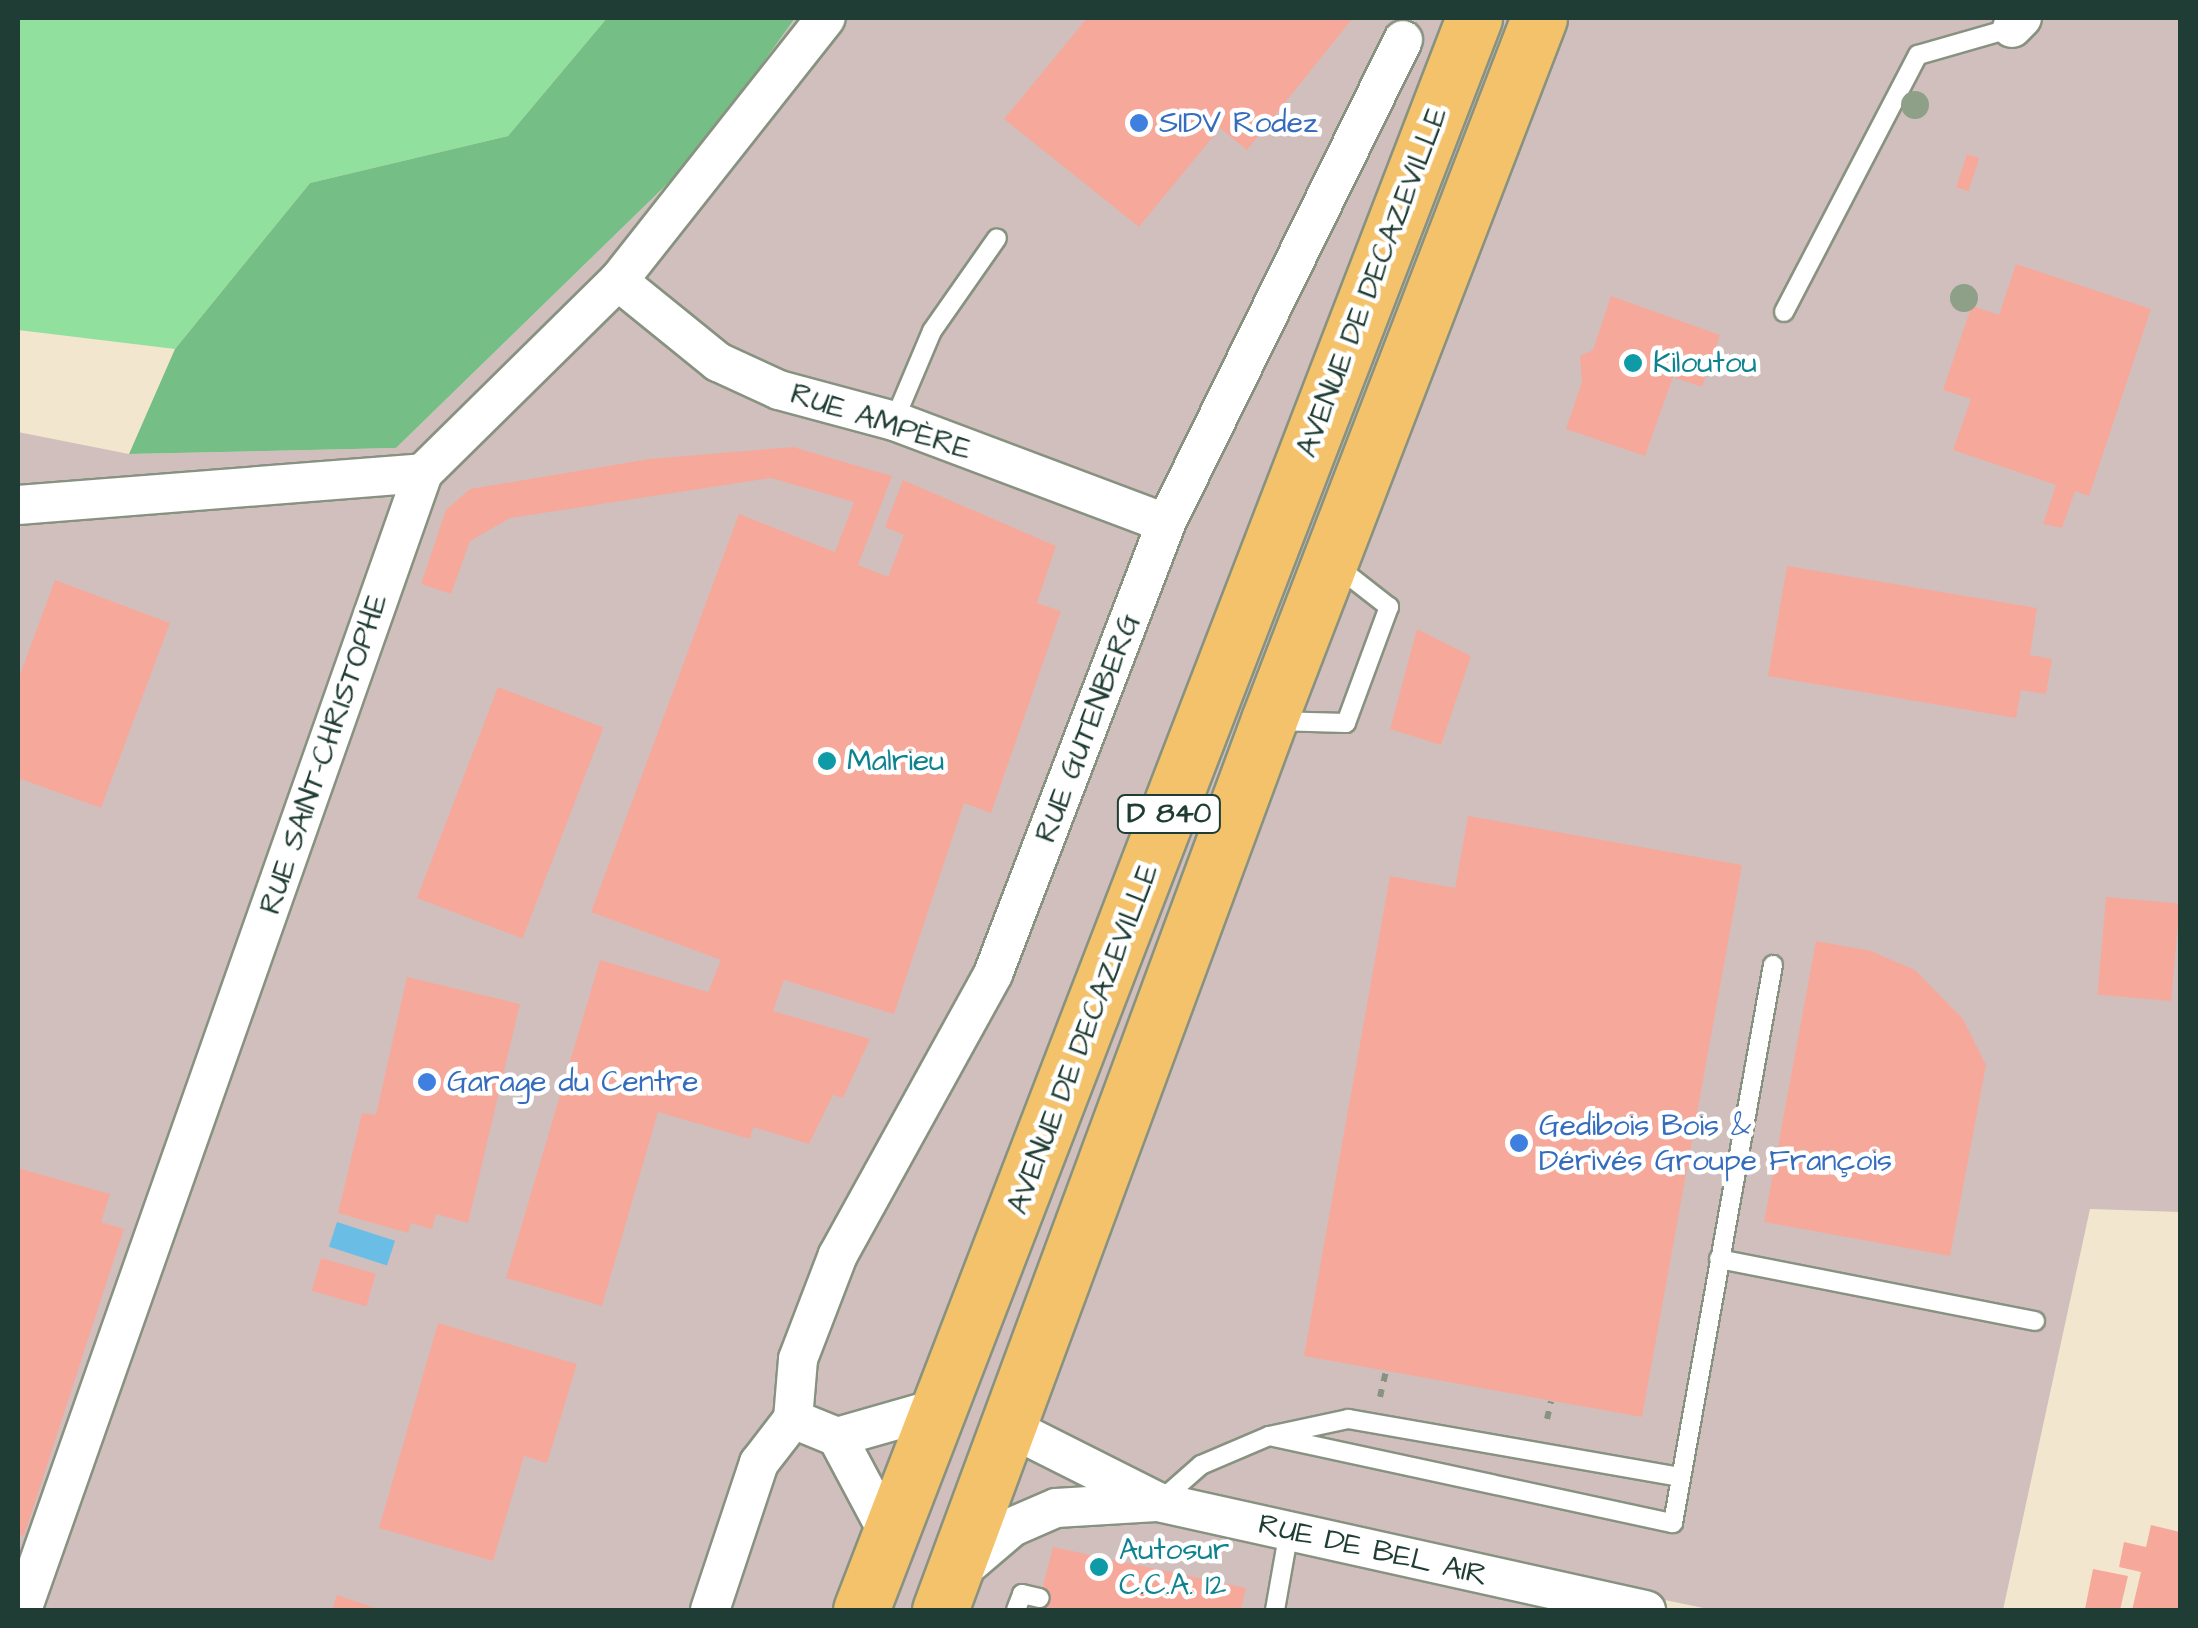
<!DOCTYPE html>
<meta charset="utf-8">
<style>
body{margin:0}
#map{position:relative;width:2198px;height:1628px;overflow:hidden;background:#f2e7ce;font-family:"Architects Daughter",sans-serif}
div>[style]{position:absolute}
.industrial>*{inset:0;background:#d1bfbe}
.green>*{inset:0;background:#92e09e}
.forest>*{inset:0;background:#75be85}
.water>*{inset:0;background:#6abee6;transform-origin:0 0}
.building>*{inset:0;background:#f6a99a;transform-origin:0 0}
.path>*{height:6px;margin-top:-3px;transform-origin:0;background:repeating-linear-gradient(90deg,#889281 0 8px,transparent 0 16px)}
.roads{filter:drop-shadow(2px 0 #889281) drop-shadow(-2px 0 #889281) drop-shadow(0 2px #889281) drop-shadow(0 -2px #889281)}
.service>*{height:18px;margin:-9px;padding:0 9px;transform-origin:9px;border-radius:9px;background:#fff}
.minor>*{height:38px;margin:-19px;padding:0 19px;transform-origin:19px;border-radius:19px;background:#fff}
.primary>*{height:55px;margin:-27.5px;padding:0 27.5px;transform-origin:27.5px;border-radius:27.5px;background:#f4c26a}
.trees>*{width:28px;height:28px;margin:-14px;border-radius:50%;background:#8ea088}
.dots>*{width:28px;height:28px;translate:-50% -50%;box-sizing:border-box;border:5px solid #fff;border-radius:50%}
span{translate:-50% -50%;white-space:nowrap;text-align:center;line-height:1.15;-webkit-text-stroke:9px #fff;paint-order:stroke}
.shield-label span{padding:2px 8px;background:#fff;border:2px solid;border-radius:8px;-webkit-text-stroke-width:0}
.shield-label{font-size:28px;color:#1f3d34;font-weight:700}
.shop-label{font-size:30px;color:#366cbe}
.left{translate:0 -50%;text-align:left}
.street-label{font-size:30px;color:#1f3d34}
.culture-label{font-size:30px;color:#0d838f}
.frame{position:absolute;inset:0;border:20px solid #1f3d34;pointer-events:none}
</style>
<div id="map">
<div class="industrial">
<i style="clip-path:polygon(795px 18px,2180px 18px,2180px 1212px,2090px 1209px,2003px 1610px,1713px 1610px,1578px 1582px,1570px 1610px,18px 1610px,18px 432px,129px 454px,396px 448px,698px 154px)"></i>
</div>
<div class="green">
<i style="clip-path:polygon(18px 18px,607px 18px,508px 136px,310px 183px,175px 349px,18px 330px)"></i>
</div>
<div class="forest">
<i style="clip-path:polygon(607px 18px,795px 18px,698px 154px,396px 448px,129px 454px,175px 349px,310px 183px,508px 136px)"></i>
</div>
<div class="water">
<i style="left:337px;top:1222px;width:61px;height:26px;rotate:18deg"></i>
</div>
<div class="building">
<i style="clip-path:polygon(1087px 18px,1353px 18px,1247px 150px,1220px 128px,1139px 227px,1004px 119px)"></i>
<i style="left:1967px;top:154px;width:13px;height:35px;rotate:18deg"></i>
<i style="clip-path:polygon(2016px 264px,2151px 309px,2089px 496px,2075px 491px,2062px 528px,2043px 524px,2056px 485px,1953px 450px,1971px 399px,1943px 390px,1965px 325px,1972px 306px,1999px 315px)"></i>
<i style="clip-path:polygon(1611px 296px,1720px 335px,1702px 387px,1673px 377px,1645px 456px,1566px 429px,1582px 382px,1580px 356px,1593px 350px)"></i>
<i style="clip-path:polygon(793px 447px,892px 476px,858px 565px,888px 577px,904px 535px,885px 527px,903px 480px,1056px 546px,1037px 603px,1061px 611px,991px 813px,964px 803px,894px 1014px,784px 980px,773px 1011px,870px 1039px,843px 1098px,833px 1095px,809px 1144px,753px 1127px,750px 1139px,658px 1112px,602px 1306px,506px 1278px,600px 960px,708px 992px,721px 960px,591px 912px,739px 514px,835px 552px,854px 502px,771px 478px,510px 518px,470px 541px,451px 594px,421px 584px,446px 510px,470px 489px,649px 459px)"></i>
<i style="clip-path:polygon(1787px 566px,2037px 608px,2030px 655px,2052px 659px,2046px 694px,2021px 690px,2016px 718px,1768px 676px)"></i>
<i style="clip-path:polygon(55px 580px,170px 623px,101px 808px,18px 778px,18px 680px)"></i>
<i style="clip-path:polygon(1417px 629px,1471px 656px,1441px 745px,1390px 729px)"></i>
<i style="left:498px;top:687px;width:113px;height:226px;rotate:21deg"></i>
<i style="clip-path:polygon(1468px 816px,1742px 865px,1642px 1417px,1304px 1356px,1390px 876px,1455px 888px)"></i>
<i style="left:2106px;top:897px;width:74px;height:98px;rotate:5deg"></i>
<i style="clip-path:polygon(1816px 941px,1871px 951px,1915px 970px,1963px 1019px,1986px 1065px,1950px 1256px,1764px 1222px)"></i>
<i style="clip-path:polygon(407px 977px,520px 1004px,468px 1223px,436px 1214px,432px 1229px,411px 1223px,408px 1233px,338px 1213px,362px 1113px,376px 1115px)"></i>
<i style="clip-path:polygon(18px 1168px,110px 1194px,101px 1222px,124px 1229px,24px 1536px,18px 1534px)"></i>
<i style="left:321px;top:1258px;width:57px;height:34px;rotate:16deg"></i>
<i style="clip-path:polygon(438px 1323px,577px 1364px,547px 1463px,524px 1456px,493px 1561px,379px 1528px)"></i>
<i style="clip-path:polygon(2151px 1525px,2180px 1532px,2180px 1610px,2132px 1610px,2141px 1572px,2119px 1567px,2124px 1542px,2146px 1547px)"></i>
<i style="clip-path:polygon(1053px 1547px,1246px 1588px,1241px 1610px,1037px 1610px)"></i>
<i style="clip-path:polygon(2093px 1569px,2128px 1576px,2120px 1610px,2085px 1609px)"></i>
<i style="clip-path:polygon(337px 1595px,381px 1610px,332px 1610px)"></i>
</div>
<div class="path">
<i style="left:1380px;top:1397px;width:27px;rotate:-77deg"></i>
<i style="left:1547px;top:1419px;width:18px;rotate:-77deg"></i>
</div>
<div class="roads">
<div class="service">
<i style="left:1784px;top:312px;width:290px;rotate:-62.5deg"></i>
<i style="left:1918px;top:55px;width:98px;rotate:-16deg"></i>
<i style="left:894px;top:421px;width:98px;rotate:-67.1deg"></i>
<i style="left:932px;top:331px;width:113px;rotate:-55deg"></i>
<i style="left:1275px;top:721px;width:71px;rotate:1.6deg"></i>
<i style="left:1346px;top:723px;width:124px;rotate:-69.7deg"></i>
<i style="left:1389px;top:607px;width:70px;rotate:-142deg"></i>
<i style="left:1719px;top:1259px;width:322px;rotate:11.1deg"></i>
<i style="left:1269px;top:1436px;width:413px;rotate:12.2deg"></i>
<i style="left:1673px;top:1523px;width:567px;rotate:-79.84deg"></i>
<i style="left:1159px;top:1502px;width:56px;rotate:-41.4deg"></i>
<i style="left:1201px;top:1465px;width:74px;rotate:-23.1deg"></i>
<i style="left:1269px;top:1436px;width:81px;rotate:-12.1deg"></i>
<i style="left:1348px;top:1419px;width:336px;rotate:9.9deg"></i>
<i style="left:1016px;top:1610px;width:17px;rotate:-69deg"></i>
<i style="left:1022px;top:1594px;width:18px;rotate:13deg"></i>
<i style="left:1275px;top:1610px;width:80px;rotate:-80deg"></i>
</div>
<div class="minor">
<i style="left:2012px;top:28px;width:14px;rotate:-45deg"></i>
<i style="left:618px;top:281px;width:129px;rotate:39deg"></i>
<i style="left:718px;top:362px;width:67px;rotate:24.7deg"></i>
<i style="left:779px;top:390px;width:119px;rotate:15.1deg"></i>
<i style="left:894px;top:421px;width:290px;rotate:20.6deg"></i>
<i style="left:18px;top:505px;width:406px;rotate:-4.5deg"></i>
<i style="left:793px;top:1419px;width:60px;rotate:-85.2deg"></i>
<i style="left:798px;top:1359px;width:111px;rotate:-69deg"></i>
<i style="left:838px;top:1255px;width:321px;rotate:-61.1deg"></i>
<i style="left:993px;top:974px;width:483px;rotate:-69deg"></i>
<i style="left:1166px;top:523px;width:538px;rotate:-63.86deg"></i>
<i style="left:1011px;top:1428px;width:165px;rotate:26.7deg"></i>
<i style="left:1158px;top:1502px;width:500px;rotate:12.5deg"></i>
<i style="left:891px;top:1538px;width:115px;rotate:-118.1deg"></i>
<i style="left:837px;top:1437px;width:109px;rotate:-15.9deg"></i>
<i style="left:957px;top:1574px;width:72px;rotate:-40.5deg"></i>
<i style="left:1012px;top:1527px;width:48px;rotate:-23.4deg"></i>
<i style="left:1056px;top:1508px;width:100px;rotate:-3.4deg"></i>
<i style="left:22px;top:1610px;width:1206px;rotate:-70.57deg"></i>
<i style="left:423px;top:473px;width:274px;rotate:-44.6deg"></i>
<i style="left:618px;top:281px;width:335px;rotate:-51.7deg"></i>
<i style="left:710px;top:1610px;width:155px;rotate:-71.6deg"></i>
<i style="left:759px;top:1463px;width:56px;rotate:-52.3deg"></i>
<i style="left:793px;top:1419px;width:48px;rotate:22.2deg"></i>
</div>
<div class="primary">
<i style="left:861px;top:1610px;width:1706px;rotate:-68.94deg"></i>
<i style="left:940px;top:1610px;width:949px;rotate:-69.71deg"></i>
<i style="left:1269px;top:720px;width:752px;rotate:-68.96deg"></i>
</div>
</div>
<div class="trees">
<i style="left:1915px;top:105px"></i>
<i style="left:1964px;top:298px"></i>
</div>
<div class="dots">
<i style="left:1139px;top:123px;background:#3f7fe0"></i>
<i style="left:1633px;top:363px;background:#0f9aa8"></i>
<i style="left:827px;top:761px;background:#0f9aa8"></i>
<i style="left:427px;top:1082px;background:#3f7fe0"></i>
<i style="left:1519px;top:1143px;background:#3f7fe0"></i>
<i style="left:1099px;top:1567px;background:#0f9aa8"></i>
</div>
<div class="shield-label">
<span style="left:1169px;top:814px">D 840</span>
</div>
<div class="shop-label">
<span class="left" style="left:1159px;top:123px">SIDV Rodez</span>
<span class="left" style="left:447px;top:1082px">Garage du Centre</span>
<span class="left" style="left:1539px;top:1143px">Gedibois Bois &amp;<br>Dérivés Groupe François</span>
</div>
<div class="street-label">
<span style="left:1372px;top:282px;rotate:-69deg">AVENUE DE DECAZEVILLE</span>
<span style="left:881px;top:422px;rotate:18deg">RUE AMPÈRE</span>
<span style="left:1088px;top:728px;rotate:-69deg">RUE GUTENBERG</span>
<span style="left:324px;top:754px;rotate:-71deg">RUE SAINT-CHRISTOPHE</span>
<span style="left:1083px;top:1039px;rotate:-69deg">AVENUE DE DECAZEVILLE</span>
<span style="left:1373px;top:1550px;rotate:13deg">RUE DE BEL AIR</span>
</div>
<div class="culture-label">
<span class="left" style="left:1653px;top:363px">Kiloutou</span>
<span class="left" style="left:847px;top:761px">Malrieu</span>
<span class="left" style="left:1119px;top:1567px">Autosur<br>C.C.A. 12</span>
</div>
<div class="frame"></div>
</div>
